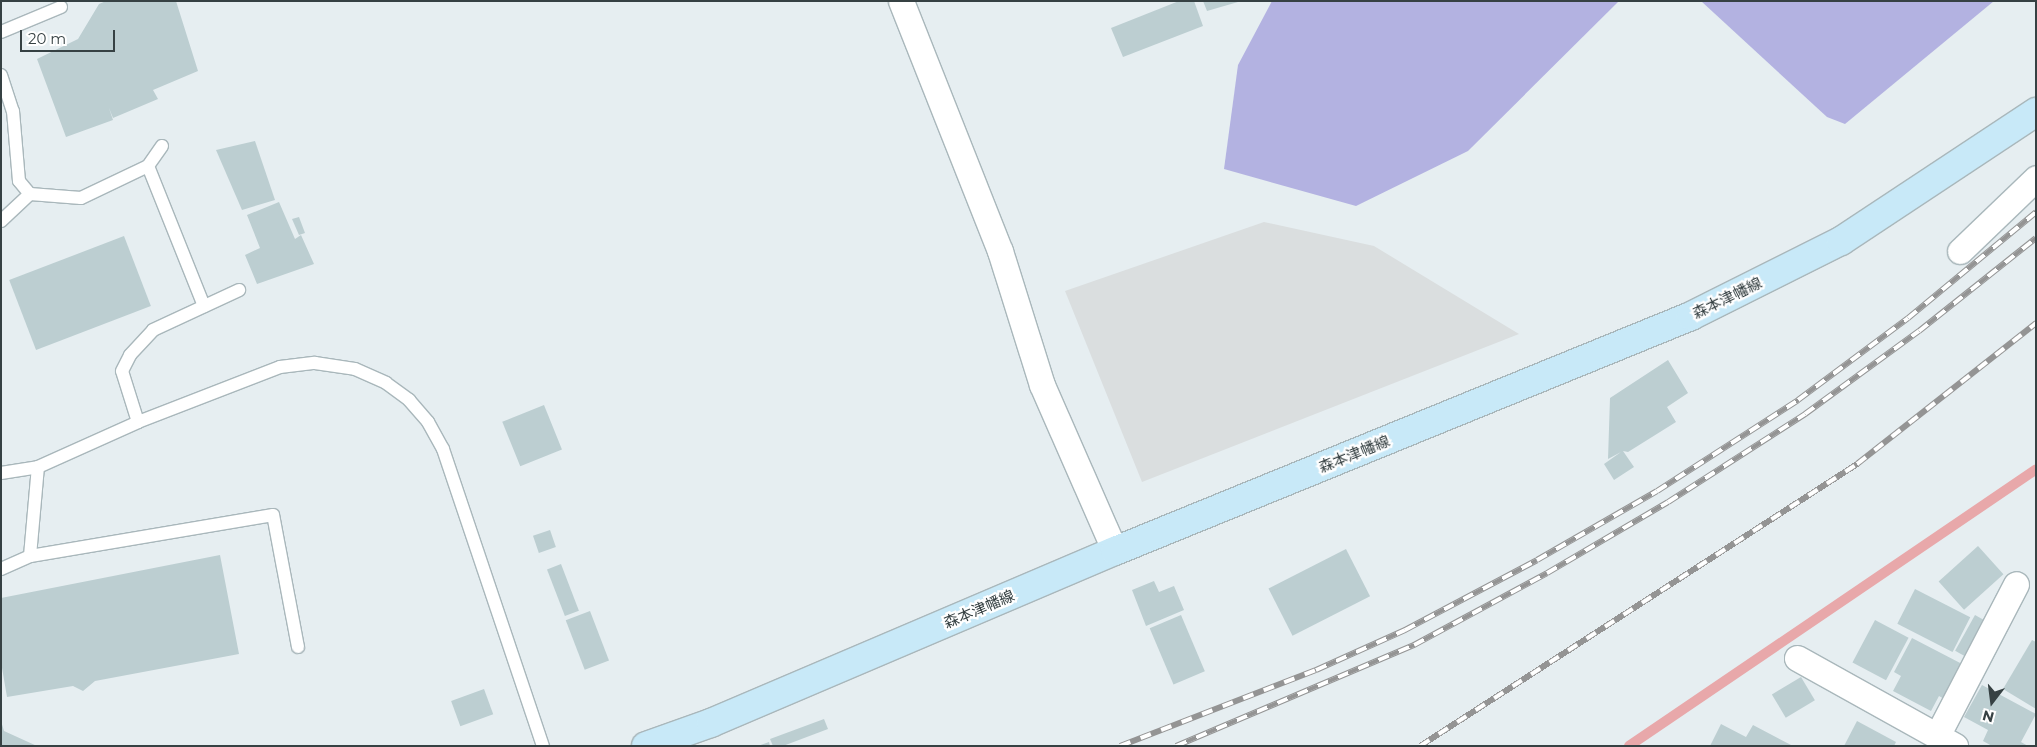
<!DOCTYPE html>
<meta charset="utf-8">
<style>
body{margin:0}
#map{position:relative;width:2037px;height:747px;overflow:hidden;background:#e6eef1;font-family:Montserrat,"Noto Sans JP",sans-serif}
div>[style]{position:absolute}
.green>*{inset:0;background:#b3b2e1}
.parking>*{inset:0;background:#dadedf}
.stream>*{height:10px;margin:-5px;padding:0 5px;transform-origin:5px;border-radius:5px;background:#e8a8aa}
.building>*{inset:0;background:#bcced1;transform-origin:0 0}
.roads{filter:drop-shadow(1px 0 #a9b7bb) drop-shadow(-1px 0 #a9b7bb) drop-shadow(0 1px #a9b7bb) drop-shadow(0 -1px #a9b7bb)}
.service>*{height:12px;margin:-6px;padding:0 6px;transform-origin:6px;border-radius:6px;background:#fff}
.minor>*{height:25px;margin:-12.5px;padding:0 12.5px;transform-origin:12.5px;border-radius:12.5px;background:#fff}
.secondary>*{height:28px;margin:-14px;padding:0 14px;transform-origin:14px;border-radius:14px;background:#c8e9f8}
.rail>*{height:5.5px;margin-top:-2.75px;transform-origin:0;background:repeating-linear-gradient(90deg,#fff 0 11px,#949494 0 22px);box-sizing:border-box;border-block:1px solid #949494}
span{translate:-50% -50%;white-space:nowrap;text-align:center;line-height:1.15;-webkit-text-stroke:4.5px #fff;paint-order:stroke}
.street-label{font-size:15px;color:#364143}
.frame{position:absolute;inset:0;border:2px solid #364143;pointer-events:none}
.north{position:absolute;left:1967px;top:677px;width:50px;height:50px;-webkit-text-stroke:4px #fff;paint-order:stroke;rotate:195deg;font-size:14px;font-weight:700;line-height:20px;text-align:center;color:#364143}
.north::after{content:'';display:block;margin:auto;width:18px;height:22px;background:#364143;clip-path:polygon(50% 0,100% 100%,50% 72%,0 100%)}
.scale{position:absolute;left:20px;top:30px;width:95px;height:22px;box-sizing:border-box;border:2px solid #364143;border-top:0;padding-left:6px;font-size:15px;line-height:18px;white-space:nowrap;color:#364143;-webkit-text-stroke:4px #fff;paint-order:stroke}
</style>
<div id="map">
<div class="green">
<i style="clip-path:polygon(1272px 1px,1619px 1px,1468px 151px,1356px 206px,1224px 169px,1238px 65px)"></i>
<i style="clip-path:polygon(1701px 1px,1994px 1px,1845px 124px,1827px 117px)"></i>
</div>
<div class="parking">
<i style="clip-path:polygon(1264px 222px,1374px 246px,1519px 334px,1142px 482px,1065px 291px)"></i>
</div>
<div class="stream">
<i style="left:1629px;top:746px;width:492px;rotate:-34.2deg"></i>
</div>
<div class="building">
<i style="clip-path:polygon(106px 1px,176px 1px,198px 71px,153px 90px,158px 99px,113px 118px,109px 108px,113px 120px,66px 137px,37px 59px,78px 39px,99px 4px)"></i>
<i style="clip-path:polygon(1179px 1px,1194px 1px,1203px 26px,1123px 57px,1111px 28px)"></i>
<i style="clip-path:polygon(1203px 1px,1238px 1px,1238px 2px,1207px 11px)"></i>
<i style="clip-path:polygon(255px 141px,275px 200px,242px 210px,216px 150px)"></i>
<i style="clip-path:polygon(279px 202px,295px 239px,301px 235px,314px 264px,257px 284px,245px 255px,260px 248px,247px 215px)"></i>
<i style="clip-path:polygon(299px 217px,305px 233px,299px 235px,292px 219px)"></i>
<i style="left:124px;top:236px;width:75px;height:123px;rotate:69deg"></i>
<i style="clip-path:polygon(1668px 360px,1688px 393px,1667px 407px,1676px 422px,1628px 452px,1623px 451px,1634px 467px,1614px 480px,1604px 464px,1621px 452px,1608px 459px,1610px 398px)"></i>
<i style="left:544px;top:405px;width:48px;height:45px;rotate:68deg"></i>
<i style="left:550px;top:530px;width:18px;height:18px;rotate:71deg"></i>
<i style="left:1978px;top:546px;width:38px;height:53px;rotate:48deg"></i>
<i style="left:1346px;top:549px;width:53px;height:87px;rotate:63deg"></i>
<i style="clip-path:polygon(220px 555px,239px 654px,95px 681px,83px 691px,73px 686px,7px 697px,1px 662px,1px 598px)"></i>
<i style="left:561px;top:564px;width:50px;height:15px;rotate:69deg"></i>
<i style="clip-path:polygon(1154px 581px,1159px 592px,1174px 586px,1184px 610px,1146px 626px,1132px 590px)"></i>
<i style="left:1915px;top:589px;width:62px;height:39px;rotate:27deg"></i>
<i style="left:590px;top:611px;width:53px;height:26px;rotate:69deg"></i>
<i style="left:1181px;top:615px;width:61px;height:34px;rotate:67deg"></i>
<i style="left:1975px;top:615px;width:21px;height:41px;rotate:29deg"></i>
<i style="left:1875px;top:620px;width:38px;height:48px;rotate:28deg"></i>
<i style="clip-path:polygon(1912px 638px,1964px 665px,1946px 700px,1939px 696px,1931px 711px,1893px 691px,1901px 676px,1894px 672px)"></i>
<i style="clip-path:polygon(2032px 640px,2036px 642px,2036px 709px,2003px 689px)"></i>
<i style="left:1801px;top:677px;width:27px;height:34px;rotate:59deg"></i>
<i style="clip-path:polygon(1982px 685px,2036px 714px,2021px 742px,2028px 746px,1992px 746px,1983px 741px,1988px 730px,1964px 717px)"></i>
<i style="left:484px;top:689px;width:27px;height:35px;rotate:70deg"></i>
<i style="clip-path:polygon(824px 719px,828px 729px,783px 746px,773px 746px,770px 739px)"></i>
<i style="clip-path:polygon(1px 721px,4px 731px,37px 746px,1px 746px)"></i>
<i style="clip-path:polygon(1857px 721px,1896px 742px,1894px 746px,1844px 746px)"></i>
<i style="clip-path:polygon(1721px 724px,1746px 737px,1753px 725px,1793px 746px,1710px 746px)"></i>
<i style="clip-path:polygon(769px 742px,770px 746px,758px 746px)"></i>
</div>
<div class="roads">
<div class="service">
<i style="left:1px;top:32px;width:65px;rotate:-22.6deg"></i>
<i style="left:1px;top:75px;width:38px;rotate:72deg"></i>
<i style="left:13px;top:111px;width:70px;rotate:85.1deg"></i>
<i style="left:19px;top:181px;width:17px;rotate:50deg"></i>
<i style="left:30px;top:194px;width:51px;rotate:4.5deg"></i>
<i style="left:81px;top:198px;width:74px;rotate:-25.5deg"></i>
<i style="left:162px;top:146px;width:24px;rotate:125deg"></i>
<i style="left:148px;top:166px;width:151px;rotate:68.2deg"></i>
<i style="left:1px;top:221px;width:40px;rotate:-43deg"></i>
<i style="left:138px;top:422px;width:53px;rotate:-107.4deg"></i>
<i style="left:122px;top:371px;width:18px;rotate:-63deg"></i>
<i style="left:130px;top:355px;width:34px;rotate:-47deg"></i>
<i style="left:153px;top:330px;width:95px;rotate:-24.9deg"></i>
<i style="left:1px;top:473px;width:37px;rotate:-9deg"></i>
<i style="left:1px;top:569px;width:32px;rotate:-24deg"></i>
<i style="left:298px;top:647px;width:134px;rotate:-100.7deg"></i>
<i style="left:273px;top:515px;width:246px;rotate:170.4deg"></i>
<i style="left:30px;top:556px;width:89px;rotate:-84.9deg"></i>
<i style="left:38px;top:467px;width:110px;rotate:-24.2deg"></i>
<i style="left:138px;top:422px;width:152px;rotate:-21.2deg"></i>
<i style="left:280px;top:367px;width:35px;rotate:-7deg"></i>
<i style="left:315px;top:363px;width:40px;rotate:8.5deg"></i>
<i style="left:355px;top:369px;width:34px;rotate:24deg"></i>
<i style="left:386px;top:383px;width:29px;rotate:36deg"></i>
<i style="left:409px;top:400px;width:29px;rotate:49deg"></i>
<i style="left:428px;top:422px;width:31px;rotate:61deg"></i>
<i style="left:443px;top:449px;width:313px;rotate:71.4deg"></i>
</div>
<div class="minor">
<i style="left:901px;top:1px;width:269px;rotate:68.4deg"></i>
<i style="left:1000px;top:251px;width:140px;rotate:72.6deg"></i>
<i style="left:1042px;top:385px;width:181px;rotate:66.3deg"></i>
<i style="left:1960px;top:251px;width:105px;rotate:-43.8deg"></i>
<i style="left:1797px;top:658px;width:181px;rotate:29.1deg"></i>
<i style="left:1937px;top:736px;width:171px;rotate:-62.5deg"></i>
</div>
<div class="secondary">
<i style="left:646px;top:746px;width:69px;rotate:-19.5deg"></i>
<i style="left:711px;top:723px;width:439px;rotate:-23.1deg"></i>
<i style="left:1115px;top:551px;width:622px;rotate:-22.19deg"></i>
<i style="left:1691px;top:316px;width:168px;rotate:-26.6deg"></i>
<i style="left:1841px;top:241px;width:234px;rotate:-33.5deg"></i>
</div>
</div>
<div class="rail">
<i style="left:1120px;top:746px;width:210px;rotate:-21.2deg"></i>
<i style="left:1316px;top:670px;width:98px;rotate:-24.2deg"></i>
<i style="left:1405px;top:630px;width:149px;rotate:-27.9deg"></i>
<i style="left:1537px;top:560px;width:138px;rotate:-29.9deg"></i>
<i style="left:1657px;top:491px;width:168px;rotate:-32.8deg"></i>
<i style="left:1798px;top:400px;width:137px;rotate:-36.7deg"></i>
<i style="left:1908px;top:318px;width:166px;rotate:-39.6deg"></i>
<i style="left:1176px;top:746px;width:259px;rotate:-23deg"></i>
<i style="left:1414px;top:645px;width:151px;rotate:-28.4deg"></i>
<i style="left:1547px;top:573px;width:140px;rotate:-30.4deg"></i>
<i style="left:1668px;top:502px;width:163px;rotate:-32.7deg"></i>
<i style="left:1805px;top:414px;width:141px;rotate:-36.1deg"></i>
<i style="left:1919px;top:331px;width:149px;rotate:-38.5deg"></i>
<i style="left:1420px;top:746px;width:520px;rotate:-32.83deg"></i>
<i style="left:1857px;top:464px;width:228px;rotate:-38.2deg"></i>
</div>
<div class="street-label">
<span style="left:1727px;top:298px;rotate:-26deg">森本津幡線</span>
<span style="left:1354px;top:454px;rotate:-22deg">森本津幡線</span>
<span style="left:979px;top:609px;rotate:-23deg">森本津幡線</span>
</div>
<div class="frame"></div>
<div class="north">N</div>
<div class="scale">20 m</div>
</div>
